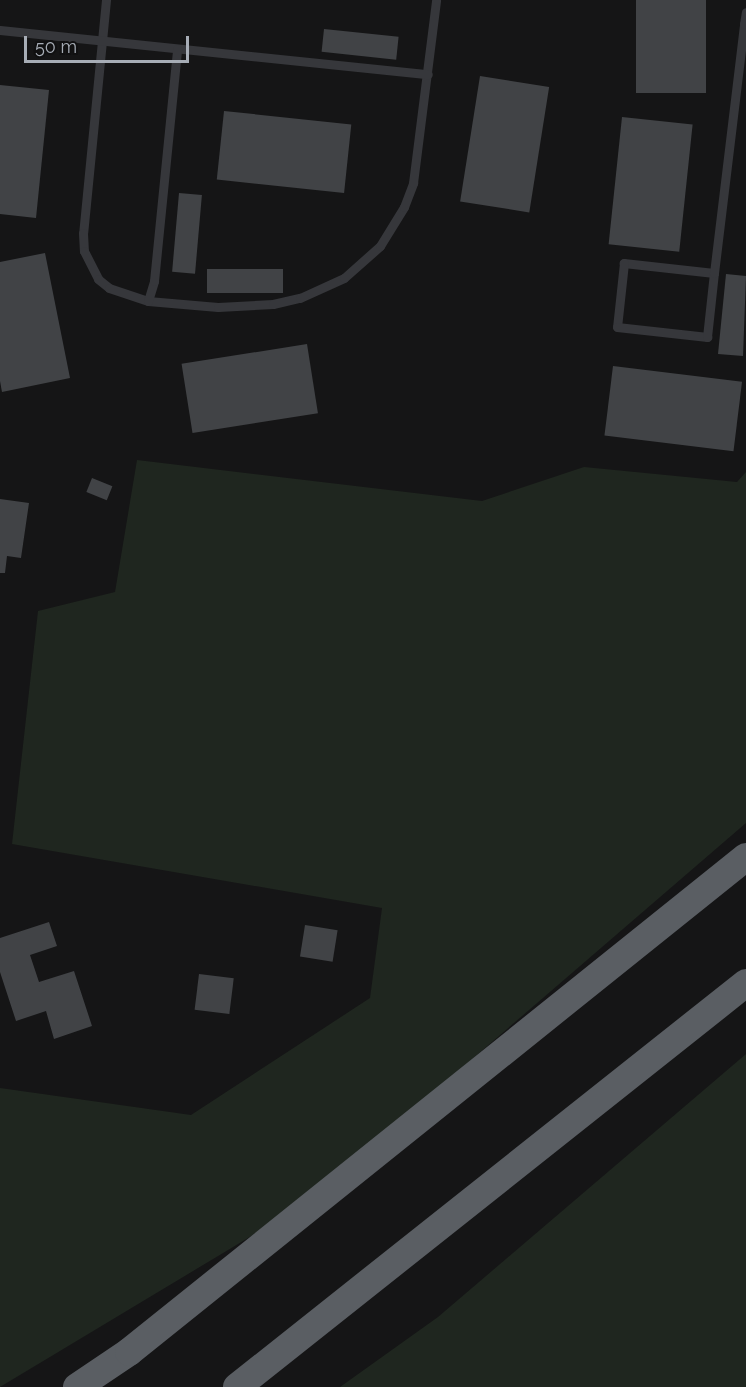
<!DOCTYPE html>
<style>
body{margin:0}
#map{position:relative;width:746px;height:1387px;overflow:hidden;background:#151516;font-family:Raleway,sans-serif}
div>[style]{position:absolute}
.green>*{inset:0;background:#1f261f}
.building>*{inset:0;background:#414346;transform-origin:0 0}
.service>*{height:9px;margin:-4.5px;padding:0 4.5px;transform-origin:4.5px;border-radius:4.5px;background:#36373b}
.trunk>*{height:28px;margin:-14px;padding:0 14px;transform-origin:14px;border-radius:14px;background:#5a5e63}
span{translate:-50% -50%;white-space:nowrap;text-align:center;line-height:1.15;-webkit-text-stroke:6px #101011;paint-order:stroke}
.scale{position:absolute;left:24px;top:36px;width:165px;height:27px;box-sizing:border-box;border:3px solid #a7adb6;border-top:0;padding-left:8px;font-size:18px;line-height:21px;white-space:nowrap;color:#a7adb6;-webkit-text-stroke:4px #101011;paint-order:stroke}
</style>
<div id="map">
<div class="green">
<i style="clip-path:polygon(137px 460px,482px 501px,584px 467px,737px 482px,746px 472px,746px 823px,442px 1085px,253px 1235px,0 1387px,0 1088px,191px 1115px,370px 998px,382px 908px,12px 844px,38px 611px,115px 592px)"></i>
<i style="clip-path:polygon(746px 1054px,746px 1387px,340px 1387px,438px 1317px)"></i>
</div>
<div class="building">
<i style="left:636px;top:0;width:70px;height:93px"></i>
<i style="left:324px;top:29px;width:75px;height:23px;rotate:6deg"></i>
<i style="left:480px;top:76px;width:70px;height:127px;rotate:9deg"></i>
<i style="clip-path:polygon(0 85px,49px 90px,36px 218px,0 214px)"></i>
<i style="left:224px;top:111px;width:128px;height:69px;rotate:6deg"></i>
<i style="left:622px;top:117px;width:71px;height:128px;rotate:6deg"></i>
<i style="left:179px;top:193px;width:23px;height:79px;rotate:5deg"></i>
<i style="clip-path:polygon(45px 253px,70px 378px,2px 392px,0 381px,0 262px)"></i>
<i style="left:207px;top:269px;width:76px;height:24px"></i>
<i style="clip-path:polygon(726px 274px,746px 276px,743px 356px,718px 354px)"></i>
<i style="left:307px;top:344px;width:70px;height:127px;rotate:81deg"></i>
<i style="left:613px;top:366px;width:130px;height:70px;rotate:7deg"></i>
<i style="left:92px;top:478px;width:22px;height:15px;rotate:22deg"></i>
<i style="clip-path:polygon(0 499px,29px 503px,21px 558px,7px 556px,5px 573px,0 573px)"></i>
<i style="clip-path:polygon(49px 922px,57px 946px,30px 955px,39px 982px,74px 971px,92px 1026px,54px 1039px,46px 1011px,16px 1021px,0 972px,0 938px)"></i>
<i style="left:305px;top:925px;width:33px;height:32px;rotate:9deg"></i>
<i style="left:199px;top:974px;width:35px;height:36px;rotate:7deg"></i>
</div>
<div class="service">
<i style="left:106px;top:0;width:234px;rotate:95.6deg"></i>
<i style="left:83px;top:233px;width:18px;rotate:87deg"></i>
<i style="left:84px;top:251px;width:31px;rotate:63deg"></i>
<i style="left:98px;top:279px;width:14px;rotate:39deg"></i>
<i style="left:109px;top:288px;width:41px;rotate:18.4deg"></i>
<i style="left:148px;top:301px;width:70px;rotate:4.9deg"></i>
<i style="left:218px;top:307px;width:55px;rotate:-3.1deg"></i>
<i style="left:273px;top:304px;width:28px;rotate:-13deg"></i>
<i style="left:300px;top:298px;width:48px;rotate:-24.4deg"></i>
<i style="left:344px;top:278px;width:48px;rotate:-41.6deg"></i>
<i style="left:380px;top:246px;width:46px;rotate:-58.4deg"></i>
<i style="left:404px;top:207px;width:26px;rotate:-69deg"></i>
<i style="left:413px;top:183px;width:184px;rotate:-82.8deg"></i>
<i style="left:0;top:30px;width:430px;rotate:5.9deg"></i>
<i style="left:714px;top:273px;width:91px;rotate:-173.7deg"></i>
<i style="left:624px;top:263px;width:64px;rotate:96.2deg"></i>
<i style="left:617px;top:327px;width:91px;rotate:6.3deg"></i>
<i style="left:707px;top:337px;width:64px;rotate:-83.8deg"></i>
<i style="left:714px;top:273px;width:251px;rotate:-83.1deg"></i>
<i style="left:744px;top:24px;width:12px;rotate:-81deg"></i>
<i style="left:148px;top:301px;width:21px;rotate:-73deg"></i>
<i style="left:154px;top:281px;width:233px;rotate:-84.3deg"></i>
</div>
<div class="trunk">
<i style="left:77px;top:1387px;width:63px;rotate:-33.9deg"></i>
<i style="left:129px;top:1352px;width:791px;rotate:-38.74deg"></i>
<i style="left:237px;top:1387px;width:650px;rotate:-38.44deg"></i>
</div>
<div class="scale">50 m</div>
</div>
